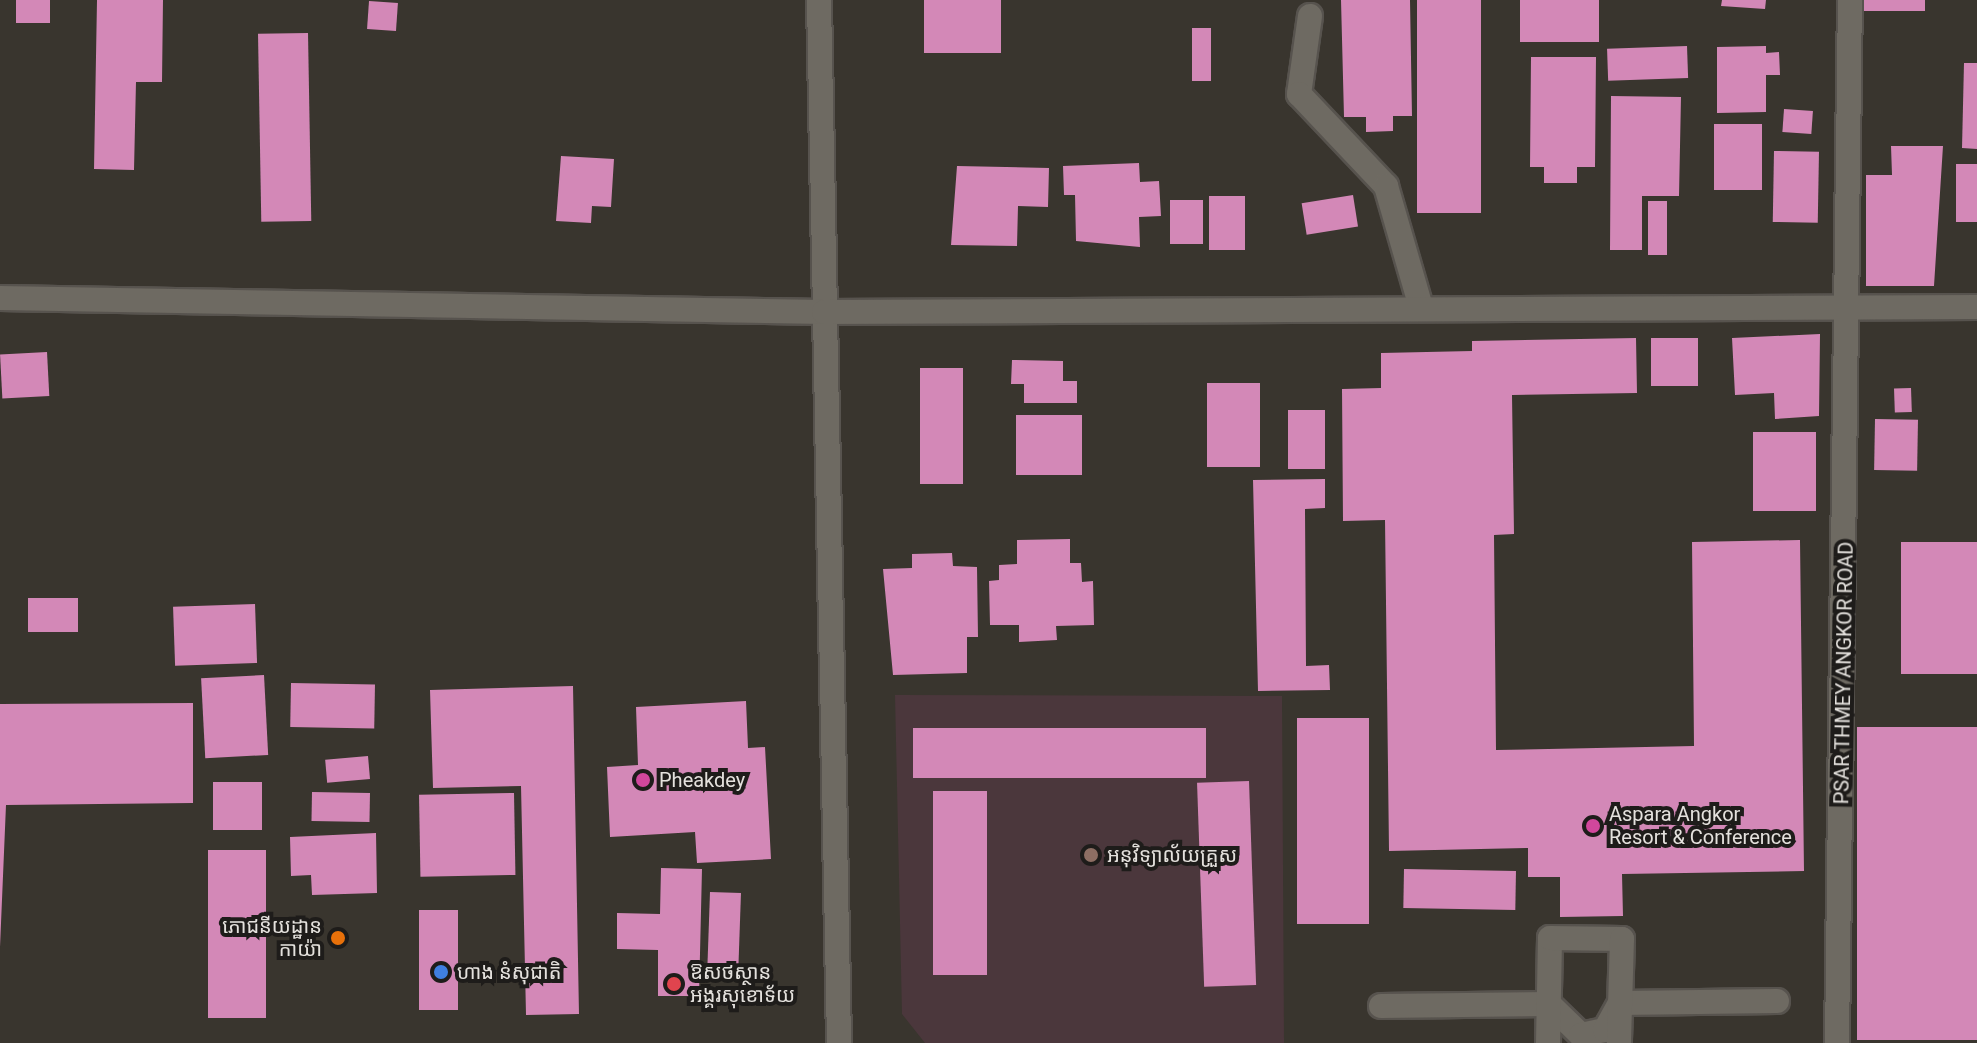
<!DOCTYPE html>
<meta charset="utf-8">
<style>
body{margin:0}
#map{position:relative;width:1977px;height:1043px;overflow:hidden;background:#39352e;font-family:Roboto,"Noto Sans Khmer",sans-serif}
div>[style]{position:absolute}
.education>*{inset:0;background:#4b373c}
.building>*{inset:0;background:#d388b7;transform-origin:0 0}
.roads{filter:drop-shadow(2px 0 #57534e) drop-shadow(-2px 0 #57534e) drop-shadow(0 2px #57534e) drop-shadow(0 -2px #57534e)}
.minor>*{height:24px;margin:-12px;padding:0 12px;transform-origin:12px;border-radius:12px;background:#6e6a62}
.dots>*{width:22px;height:22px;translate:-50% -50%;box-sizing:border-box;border:4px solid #1e1c1a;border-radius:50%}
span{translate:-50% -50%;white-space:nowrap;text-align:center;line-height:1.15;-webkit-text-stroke:8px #1e1c1a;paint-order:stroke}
.street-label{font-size:20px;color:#e4e1dd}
.poi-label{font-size:20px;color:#e4e1dd}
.left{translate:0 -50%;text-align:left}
.right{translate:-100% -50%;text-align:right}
</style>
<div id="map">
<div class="education">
<i style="clip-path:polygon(895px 695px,1282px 696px,1284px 1043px,925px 1043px,902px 1014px)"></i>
</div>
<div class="building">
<i style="left:16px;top:0;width:34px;height:23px"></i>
<i style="clip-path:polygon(97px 0,163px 0,162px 82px,136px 82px,134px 170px,94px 169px)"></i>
<i style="left:924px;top:0;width:77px;height:53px"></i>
<i style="clip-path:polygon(1341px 0,1410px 0,1412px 116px,1393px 116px,1393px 131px,1366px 132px,1366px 117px,1344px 117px)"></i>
<i style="left:1417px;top:0;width:64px;height:213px"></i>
<i style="left:1520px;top:0;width:79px;height:42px"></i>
<i style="clip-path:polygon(1722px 0,1766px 0,1765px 9px,1721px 6px)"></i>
<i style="left:1864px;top:0;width:61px;height:11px"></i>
<i style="left:369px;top:1px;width:29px;height:28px;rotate:4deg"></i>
<i style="left:1192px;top:28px;width:19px;height:53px"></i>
<i style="left:308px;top:33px;width:188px;height:50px;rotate:89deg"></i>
<i style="left:1687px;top:46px;width:32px;height:80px;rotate:88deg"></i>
<i style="clip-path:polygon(1766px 46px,1766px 53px,1779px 52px,1780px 75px,1766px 75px,1766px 112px,1717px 113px,1717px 47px)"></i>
<i style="clip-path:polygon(1531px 57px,1596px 57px,1595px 167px,1577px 167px,1577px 183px,1544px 183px,1544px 167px,1530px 167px)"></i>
<i style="clip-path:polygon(1964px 63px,1977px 63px,1977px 149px,1962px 148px)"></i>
<i style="clip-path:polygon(1611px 96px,1681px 97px,1679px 196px,1642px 196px,1642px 250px,1610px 250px)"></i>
<i style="left:1784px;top:109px;width:29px;height:23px;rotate:4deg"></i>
<i style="left:1714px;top:124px;width:48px;height:66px"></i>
<i style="clip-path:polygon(1891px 146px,1943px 146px,1934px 286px,1866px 286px,1866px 175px,1892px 175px)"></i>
<i style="left:1774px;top:151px;width:45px;height:71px;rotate:1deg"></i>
<i style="clip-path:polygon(561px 156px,614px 159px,611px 207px,592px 206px,591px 223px,556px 221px)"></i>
<i style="clip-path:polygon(1139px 163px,1140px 182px,1159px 181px,1161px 216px,1139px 217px,1140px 247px,1076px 241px,1075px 195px,1064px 195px,1063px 166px)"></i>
<i style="left:1956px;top:164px;width:21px;height:58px"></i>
<i style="clip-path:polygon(957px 166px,1049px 168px,1048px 207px,1018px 206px,1017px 246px,951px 245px)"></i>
<i style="left:1353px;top:195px;width:32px;height:52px;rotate:81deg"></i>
<i style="left:1209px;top:196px;width:36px;height:54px"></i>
<i style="left:1170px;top:200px;width:33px;height:44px"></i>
<i style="left:1667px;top:201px;width:54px;height:19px;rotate:90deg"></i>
<i style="clip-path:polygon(1820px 334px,1819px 416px,1775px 419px,1774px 393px,1735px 395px,1732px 338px)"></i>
<i style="clip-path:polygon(1636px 338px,1637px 393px,1512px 395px,1514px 534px,1494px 535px,1496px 750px,1694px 746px,1692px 542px,1800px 540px,1804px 871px,1622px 874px,1623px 916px,1560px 917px,1560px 877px,1528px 877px,1528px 848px,1389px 851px,1385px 520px,1343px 521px,1342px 389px,1381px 388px,1381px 353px,1472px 351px,1472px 341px)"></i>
<i style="left:1651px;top:338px;width:47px;height:48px"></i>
<i style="left:47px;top:352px;width:44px;height:47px;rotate:87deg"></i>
<i style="clip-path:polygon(1012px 360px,1063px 361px,1063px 381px,1077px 381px,1077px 403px,1024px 403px,1024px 384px,1011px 384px)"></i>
<i style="left:920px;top:368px;width:43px;height:116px"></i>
<i style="left:1207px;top:383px;width:53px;height:84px"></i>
<i style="left:1911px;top:388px;width:24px;height:17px;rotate:88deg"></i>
<i style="left:1288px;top:410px;width:37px;height:59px"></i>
<i style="left:1016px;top:415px;width:66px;height:60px"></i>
<i style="left:1875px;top:419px;width:43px;height:51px;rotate:1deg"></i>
<i style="left:1753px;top:432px;width:63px;height:79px"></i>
<i style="clip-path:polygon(1325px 479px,1325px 508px,1305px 509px,1306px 666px,1329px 665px,1330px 690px,1258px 691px,1253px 480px)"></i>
<i style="clip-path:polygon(1070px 539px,1070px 563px,1081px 563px,1082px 582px,1093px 581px,1094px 625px,1056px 626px,1057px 640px,1019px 642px,1019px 625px,990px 625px,989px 581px,999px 580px,999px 565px,1017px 564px,1017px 540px)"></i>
<i style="left:1977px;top:542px;width:132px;height:76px;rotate:90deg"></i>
<i style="clip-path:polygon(952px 553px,953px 566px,977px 567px,978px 637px,967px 637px,967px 673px,893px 675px,883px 569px,912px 568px,912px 554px)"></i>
<i style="left:78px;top:598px;width:34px;height:50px;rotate:90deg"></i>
<i style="left:255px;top:604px;width:59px;height:82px;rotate:88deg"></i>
<i style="left:264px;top:675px;width:80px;height:63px;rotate:87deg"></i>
<i style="left:291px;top:683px;width:84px;height:44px;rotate:1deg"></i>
<i style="clip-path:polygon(573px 686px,579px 1014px,526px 1015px,521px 786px,433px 788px,430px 690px)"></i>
<i style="clip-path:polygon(746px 701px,748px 748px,765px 747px,771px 859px,697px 863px,695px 832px,610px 837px,607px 767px,638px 765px,636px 707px)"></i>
<i style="clip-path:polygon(193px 703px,193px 803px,6px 805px,0 947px,0 704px)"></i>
<i style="left:1369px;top:718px;width:206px;height:72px;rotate:90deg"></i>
<i style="left:1857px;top:727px;width:120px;height:313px"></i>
<i style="left:1206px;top:728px;width:50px;height:293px;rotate:90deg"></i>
<i style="left:368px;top:756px;width:23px;height:43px;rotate:85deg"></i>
<i style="left:1249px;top:781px;width:204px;height:52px;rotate:88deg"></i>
<i style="left:213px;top:782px;width:49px;height:48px"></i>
<i style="left:987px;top:791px;width:184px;height:54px;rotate:90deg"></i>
<i style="left:312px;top:792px;width:58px;height:29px;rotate:1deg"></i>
<i style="left:514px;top:793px;width:82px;height:95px;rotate:89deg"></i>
<i style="clip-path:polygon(376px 833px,377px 893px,312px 895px,311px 875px,291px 876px,290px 837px)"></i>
<i style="left:208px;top:850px;width:58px;height:168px"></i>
<i style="clip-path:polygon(661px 868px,702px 869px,699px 996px,658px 996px,658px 950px,617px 949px,617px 913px,660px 914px)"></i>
<i style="left:1404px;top:869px;width:112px;height:39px;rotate:1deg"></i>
<i style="left:710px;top:892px;width:31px;height:83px;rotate:2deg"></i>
<i style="left:419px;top:910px;width:39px;height:100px"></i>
</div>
<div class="roads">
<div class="minor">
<i style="left:819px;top:0;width:1043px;rotate:88.9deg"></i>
<i style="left:1310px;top:16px;width:79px;rotate:98deg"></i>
<i style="left:1299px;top:94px;width:127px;rotate:46.6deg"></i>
<i style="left:1386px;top:186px;width:126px;rotate:73.9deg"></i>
<i style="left:0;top:298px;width:824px;rotate:0.97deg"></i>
<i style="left:824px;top:312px;width:1153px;rotate:-0.25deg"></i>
<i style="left:1381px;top:1006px;width:168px;rotate:-0.7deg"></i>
<i style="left:1549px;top:1004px;width:45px;rotate:44.1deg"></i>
<i style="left:1581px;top:1035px;width:25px;rotate:-12deg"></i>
<i style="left:1605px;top:1030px;width:31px;rotate:-61deg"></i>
<i style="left:1620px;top:1003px;width:157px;rotate:-0.7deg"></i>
<i style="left:1548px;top:1043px;width:105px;rotate:-88.9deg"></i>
<i style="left:1550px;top:938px;width:72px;rotate:0.8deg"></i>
<i style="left:1622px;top:939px;width:104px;rotate:91.7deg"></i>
<i style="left:1837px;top:1043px;width:1043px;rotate:-89.29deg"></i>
</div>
</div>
<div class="dots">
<i style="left:643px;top:780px;background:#d1479c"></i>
<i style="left:1593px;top:826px;background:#d1479c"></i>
<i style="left:1091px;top:855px;background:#8d6e63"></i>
<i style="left:338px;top:938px;background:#e8710a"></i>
<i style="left:441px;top:972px;background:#3f7fe0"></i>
<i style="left:674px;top:984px;background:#e0444e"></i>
</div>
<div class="street-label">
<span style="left:1844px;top:673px;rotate:-89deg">PSAR THMEY ANGKOR ROAD</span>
</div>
<div class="poi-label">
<span class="left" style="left:659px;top:780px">Pheakdey</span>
<span class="left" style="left:1609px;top:826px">Aspara Angkor<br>Resort &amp; Conference</span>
<span class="left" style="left:1107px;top:855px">អនុវិទ្យាល័យគ្រួស</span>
<span class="right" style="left:322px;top:938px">ភោជនីយដ្ឋាន<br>កាយ៉ា</span>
<span class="left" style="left:457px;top:972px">ហាង នំសុជាតិ</span>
<span class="left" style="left:690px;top:984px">ឱសថស្ថាន<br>អង្គរសុខោទ័យ</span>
</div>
</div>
